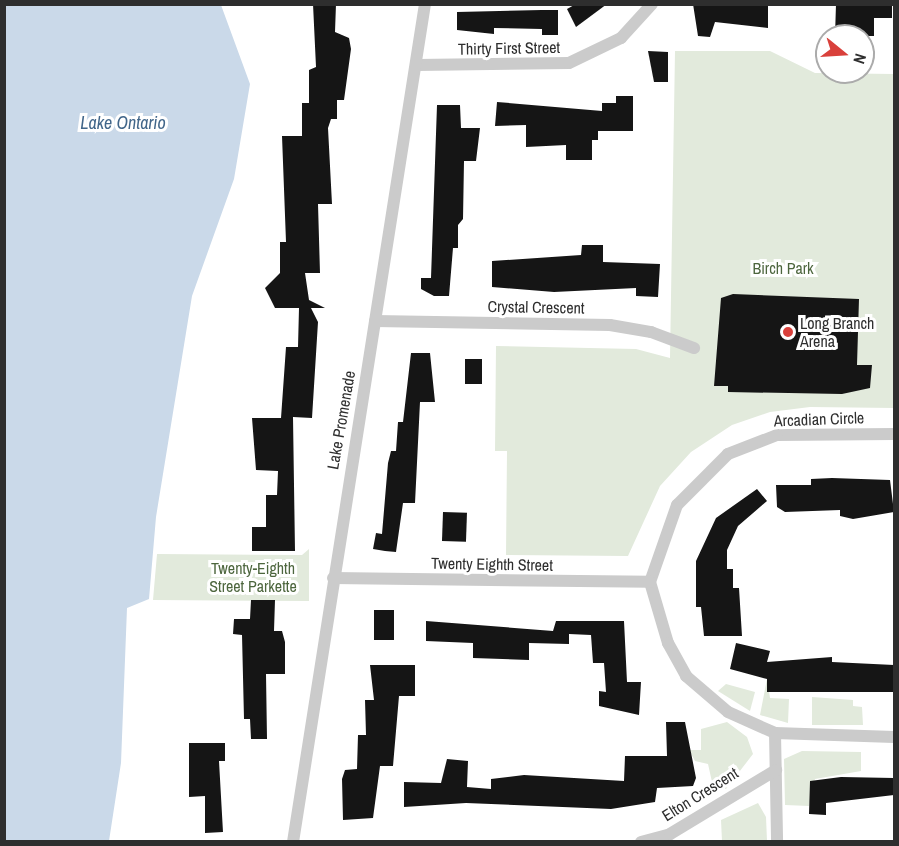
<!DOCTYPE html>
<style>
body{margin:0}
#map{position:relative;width:899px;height:846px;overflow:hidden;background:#fff;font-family:"Archivo Narrow",sans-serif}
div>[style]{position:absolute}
.green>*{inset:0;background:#e2eadc}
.water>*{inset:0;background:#cad9e9}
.building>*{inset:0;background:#151515;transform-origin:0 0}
.street>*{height:12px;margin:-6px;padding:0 6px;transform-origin:6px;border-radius:6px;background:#cbcbcb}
.dots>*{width:16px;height:16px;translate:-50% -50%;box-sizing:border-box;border:3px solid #fff;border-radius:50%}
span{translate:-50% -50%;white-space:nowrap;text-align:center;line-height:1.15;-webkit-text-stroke:6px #fff;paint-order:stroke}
.street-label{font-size:16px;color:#2e2e2e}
.park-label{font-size:16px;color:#4d663e}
.poi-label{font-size:16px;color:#2e2e2e}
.left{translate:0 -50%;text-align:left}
.water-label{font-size:18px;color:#41668a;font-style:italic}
.frame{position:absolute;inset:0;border:6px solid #2e2e2e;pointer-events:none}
.north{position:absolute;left:815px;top:24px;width:60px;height:60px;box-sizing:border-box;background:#fff;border:2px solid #ababab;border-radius:50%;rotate:108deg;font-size:16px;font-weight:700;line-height:24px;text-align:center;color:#2e2e2e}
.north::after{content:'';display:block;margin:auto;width:21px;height:27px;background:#d9403b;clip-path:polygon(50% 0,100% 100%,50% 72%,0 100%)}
</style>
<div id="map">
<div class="green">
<i style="clip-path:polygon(675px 51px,770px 51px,815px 73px,894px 74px,894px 408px,810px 407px,770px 412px,732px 425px,691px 452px,660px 486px,628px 556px,506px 555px,507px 451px,495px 451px,496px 346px,636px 349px,670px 358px)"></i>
<i style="clip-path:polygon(309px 549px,309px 601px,153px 600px,157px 554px,302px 555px)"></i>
<i style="clip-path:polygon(767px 679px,770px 698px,789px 699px,788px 723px,760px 715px)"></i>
<i style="clip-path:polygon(726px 684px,755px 692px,750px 711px,718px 691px)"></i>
<i style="clip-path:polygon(812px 697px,853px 700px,853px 706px,862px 707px,863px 725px,812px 725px)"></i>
<i style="clip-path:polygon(727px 722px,747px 737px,753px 754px,726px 789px,712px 782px,708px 764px,695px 761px,689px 750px,701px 750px,701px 729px)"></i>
<i style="clip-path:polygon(802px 751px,861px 752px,861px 771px,815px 779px,809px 806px,785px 805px,784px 759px)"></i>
<i style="clip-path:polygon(758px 803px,766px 817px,767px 841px,722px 841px,721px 820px)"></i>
</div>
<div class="water">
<i style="clip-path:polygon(5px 4px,221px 5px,250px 84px,234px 179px,192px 296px,156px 517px,149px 599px,127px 608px,121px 763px,109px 841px,5px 841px)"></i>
</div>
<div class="building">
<i style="clip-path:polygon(313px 4px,336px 4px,335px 32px,349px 38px,351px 49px,344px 100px,337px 100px,337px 119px,331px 119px,328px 128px,332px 204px,318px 204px,320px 273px,305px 273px,309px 300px,325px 308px,311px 308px,318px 322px,312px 418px,293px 417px,295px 551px,252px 551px,252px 527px,266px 527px,266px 495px,277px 495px,278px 471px,256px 470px,252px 418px,281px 418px,286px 347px,298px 347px,299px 308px,275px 308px,265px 288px,280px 273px,280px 242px,286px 242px,282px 136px,302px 136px,302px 103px,309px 103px,309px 70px,316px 67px)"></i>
<i style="clip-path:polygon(576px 4px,607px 4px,576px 27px,567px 9px)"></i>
<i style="clip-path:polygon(693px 4px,768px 4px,768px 28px,715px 22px,710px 37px,698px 36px)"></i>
<i style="clip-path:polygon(836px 4px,892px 4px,892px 18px,874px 18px,874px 36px,835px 36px)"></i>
<i style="clip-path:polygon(542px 10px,558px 10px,558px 35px,542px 35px,542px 29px,494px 28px,494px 34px,457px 30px,457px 12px)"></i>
<i style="clip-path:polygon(648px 51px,668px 52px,668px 82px,654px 82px)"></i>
<i style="clip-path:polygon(616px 96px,633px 96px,633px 131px,598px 131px,598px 140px,592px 140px,592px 160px,566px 160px,566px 145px,526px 147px,526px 125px,495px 126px,497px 102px,602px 111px,602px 103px,616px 103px)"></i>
<i style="clip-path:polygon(437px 105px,460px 105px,461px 128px,480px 128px,476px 161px,464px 161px,463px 219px,458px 225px,458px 248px,453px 248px,449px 296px,434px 296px,421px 289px,421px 278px,431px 278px)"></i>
<i style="clip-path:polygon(582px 245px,603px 245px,603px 262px,660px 264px,658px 297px,636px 296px,636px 288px,554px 292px,492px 287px,492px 261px,581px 255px)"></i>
<i style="clip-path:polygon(733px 294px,859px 299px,857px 365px,872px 365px,870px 388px,842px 394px,728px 392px,728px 386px,714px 386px,721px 298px)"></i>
<i style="clip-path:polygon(411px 353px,430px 353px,435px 402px,420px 402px,415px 503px,403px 503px,396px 552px,385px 551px,373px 549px,376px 533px,382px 534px,388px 463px,391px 451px,396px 451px,398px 422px,403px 422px)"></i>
<i style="left:465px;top:359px;width:17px;height:25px"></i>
<i style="clip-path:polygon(832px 478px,890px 480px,894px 512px,853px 519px,840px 516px,840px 510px,785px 512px,777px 507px,776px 485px,811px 485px,811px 479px)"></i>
<i style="clip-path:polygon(757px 489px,767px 501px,738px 526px,727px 550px,727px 569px,733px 569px,733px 588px,739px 588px,742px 636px,704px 636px,701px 607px,696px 607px,696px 561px,716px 518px)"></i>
<i style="left:443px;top:512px;width:24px;height:29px;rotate:2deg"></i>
<i style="clip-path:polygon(251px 600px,275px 600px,274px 631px,282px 631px,285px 642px,285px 674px,266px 674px,267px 739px,251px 739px,250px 719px,244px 719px,242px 635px,233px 634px,234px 619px,250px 619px)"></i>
<i style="left:394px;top:610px;width:30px;height:20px;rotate:90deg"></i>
<i style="clip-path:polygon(426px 621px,553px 631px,556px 621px,624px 621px,627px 682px,641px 682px,639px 715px,599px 706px,599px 691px,606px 692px,604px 663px,593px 663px,591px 635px,569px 634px,569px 644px,529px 643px,529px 660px,473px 658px,473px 643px,426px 641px)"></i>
<i style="clip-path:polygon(736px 643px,770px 651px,767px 662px,832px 657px,832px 662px,894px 665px,894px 692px,767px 692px,767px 679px,730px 669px)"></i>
<i style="clip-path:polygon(370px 665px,415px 665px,415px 696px,399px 696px,393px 766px,380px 766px,373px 818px,343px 820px,342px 779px,345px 770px,357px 769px,358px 735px,366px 735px,365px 700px,374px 700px)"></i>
<i style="clip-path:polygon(666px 722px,685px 722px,696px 778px,693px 786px,657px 788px,655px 802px,611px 809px,466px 803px,404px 807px,404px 782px,441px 783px,447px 759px,468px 761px,467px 787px,491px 789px,491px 779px,524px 775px,624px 781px,625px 756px,667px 756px)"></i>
<i style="clip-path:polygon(189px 743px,225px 743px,225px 761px,219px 761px,223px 832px,205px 833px,205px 796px,189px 797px)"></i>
<i style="clip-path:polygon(841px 777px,894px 778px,894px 795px,826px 803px,826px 815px,809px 814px,810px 781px)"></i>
</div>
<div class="street">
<i style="left:417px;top:65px;width:152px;rotate:-0.8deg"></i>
<i style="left:569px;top:63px;width:58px;rotate:-25.7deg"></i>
<i style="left:621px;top:38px;width:46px;rotate:-47.6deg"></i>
<i style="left:375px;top:321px;width:235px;rotate:1deg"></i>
<i style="left:610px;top:325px;width:42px;rotate:9.7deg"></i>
<i style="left:651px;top:332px;width:46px;rotate:20.4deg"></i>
<i style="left:894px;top:434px;width:117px;rotate:179.5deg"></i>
<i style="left:777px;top:435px;width:53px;rotate:158.8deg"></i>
<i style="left:728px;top:454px;width:72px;rotate:135deg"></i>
<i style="left:677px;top:505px;width:82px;rotate:109.3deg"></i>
<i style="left:650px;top:582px;width:64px;rotate:73.6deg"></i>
<i style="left:668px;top:643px;width:38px;rotate:61deg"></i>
<i style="left:686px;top:676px;width:55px;rotate:40.6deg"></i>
<i style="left:728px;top:712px;width:51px;rotate:24.1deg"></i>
<i style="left:775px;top:733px;width:119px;rotate:1.9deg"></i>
<i style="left:333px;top:578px;width:317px;rotate:0.7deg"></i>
<i style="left:775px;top:733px;width:109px;rotate:88.9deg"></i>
<i style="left:293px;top:842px;width:848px;rotate:-81.05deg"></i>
<i style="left:641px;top:842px;width:30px;rotate:-15deg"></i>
<i style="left:670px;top:834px;width:124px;rotate:-31.1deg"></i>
</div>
<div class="dots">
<i style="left:788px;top:332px;background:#d9403b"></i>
</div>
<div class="street-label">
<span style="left:509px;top:48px;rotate:-1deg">Thirty First Street</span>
<span style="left:536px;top:307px;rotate:1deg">Crystal Crescent</span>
<span style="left:819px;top:419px;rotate:-2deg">Arcadian Circle</span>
<span style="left:341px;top:420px;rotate:-80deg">Lake Promenade</span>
<span style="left:492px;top:564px;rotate:1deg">Twenty Eighth Street</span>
<span style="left:700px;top:794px;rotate:-32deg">Elton Crescent</span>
</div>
<div class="park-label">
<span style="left:783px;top:268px">Birch Park</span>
<span style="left:253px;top:577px">Twenty-Eighth<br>Street Parkette</span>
</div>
<div class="poi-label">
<span class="left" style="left:800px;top:332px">Long Branch<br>Arena</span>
</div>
<div class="water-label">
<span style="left:123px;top:123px">Lake Ontario</span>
</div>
<div class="frame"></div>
<div class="north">N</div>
</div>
